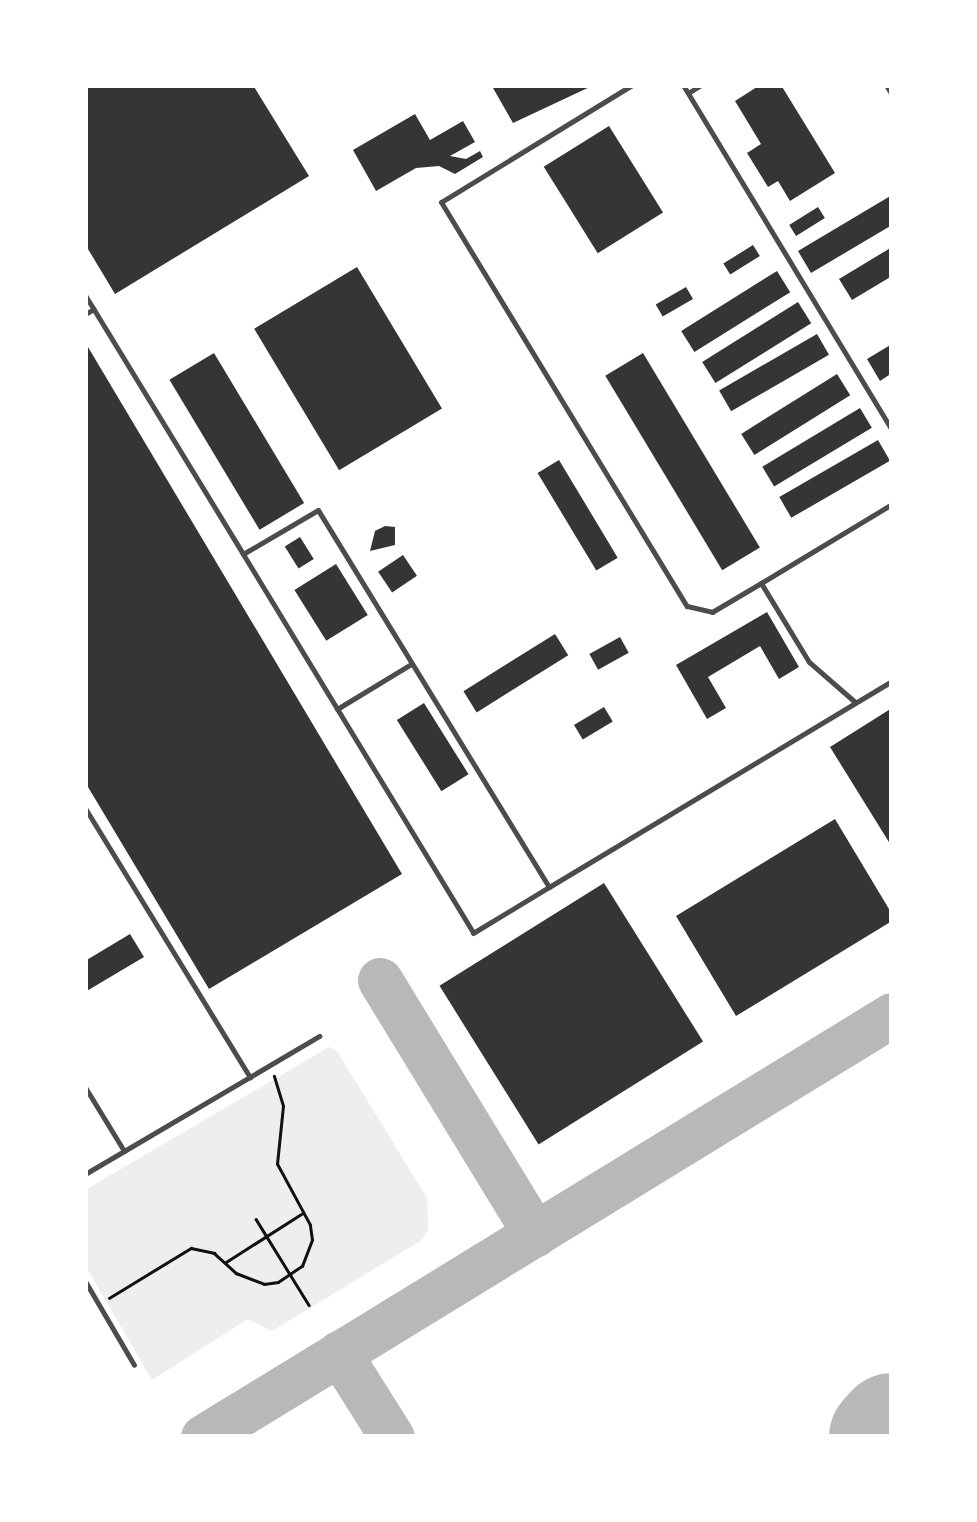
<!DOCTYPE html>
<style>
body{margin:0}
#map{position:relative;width:977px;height:1522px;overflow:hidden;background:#fff;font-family:Roboto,sans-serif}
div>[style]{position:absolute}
.green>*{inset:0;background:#eee}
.taxiway>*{height:45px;margin:-22.5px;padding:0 22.5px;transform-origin:22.5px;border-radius:22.5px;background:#b8b8b8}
.runway>*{height:110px;margin:-55px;padding:0 55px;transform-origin:55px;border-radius:55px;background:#b8b8b8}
.building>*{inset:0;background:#353535;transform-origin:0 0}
.path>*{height:2.5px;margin:-1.25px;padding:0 1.25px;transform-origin:1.25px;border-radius:1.25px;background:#111}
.service>*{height:5px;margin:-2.5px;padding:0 2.5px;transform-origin:2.5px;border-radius:2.5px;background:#4c4c4c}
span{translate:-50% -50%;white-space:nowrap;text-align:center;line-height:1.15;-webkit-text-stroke:8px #fff;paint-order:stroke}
.frame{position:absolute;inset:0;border:88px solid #fff;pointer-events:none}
</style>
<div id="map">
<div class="green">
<i style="clip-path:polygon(329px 1047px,337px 1051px,427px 1198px,428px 1230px,422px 1240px,272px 1331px,248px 1319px,152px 1380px,85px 1265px,85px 1190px)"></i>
</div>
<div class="taxiway">
<i style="left:380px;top:980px;width:298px;rotate:58.6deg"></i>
<i style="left:339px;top:1353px;width:99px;rotate:57.8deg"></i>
<i style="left:203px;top:1437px;width:808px;rotate:-31.49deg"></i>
</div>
<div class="runway">
<i style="left:884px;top:1437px;width:12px;rotate:-48deg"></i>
</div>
<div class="building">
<i style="clip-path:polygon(85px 85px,253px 85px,309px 176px,115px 294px,85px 244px)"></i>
<i style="clip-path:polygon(498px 85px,594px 85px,513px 123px,493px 88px)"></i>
<i style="clip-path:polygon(760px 85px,781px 85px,835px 173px,790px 201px,778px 181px,768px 187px,747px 153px,761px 144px,735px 101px)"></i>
<i style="clip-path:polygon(415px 114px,430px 140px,463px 121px,475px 142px,450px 156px,466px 159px,480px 151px,483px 157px,455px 174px,439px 166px,416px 168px,376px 191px,353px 150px)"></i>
<i style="left:609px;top:126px;width:102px;height:77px;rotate:58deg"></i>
<i style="clip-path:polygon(892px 195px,892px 225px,811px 273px,798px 251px)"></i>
<i style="left:818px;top:207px;width:13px;height:34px;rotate:58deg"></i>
<i style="left:753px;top:245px;width:13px;height:35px;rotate:58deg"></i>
<i style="clip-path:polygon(892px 247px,892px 276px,852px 300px,839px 279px)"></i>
<i style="left:357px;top:267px;width:165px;height:120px;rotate:59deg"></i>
<i style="left:777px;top:271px;width:25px;height:113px;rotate:58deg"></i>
<i style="left:686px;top:287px;width:14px;height:35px;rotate:60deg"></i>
<i style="left:798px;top:302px;width:25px;height:113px;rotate:58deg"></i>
<i style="left:817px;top:334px;width:24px;height:113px;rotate:60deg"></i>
<i style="clip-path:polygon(85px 342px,402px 874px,209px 989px,85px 782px)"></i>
<i style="clip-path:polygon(892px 344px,892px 373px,880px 381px,867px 359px)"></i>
<i style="left:214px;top:353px;width:175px;height:52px;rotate:59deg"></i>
<i style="left:643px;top:353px;width:227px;height:44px;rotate:59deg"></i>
<i style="left:837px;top:374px;width:25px;height:113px;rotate:58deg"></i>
<i style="left:860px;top:408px;width:23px;height:114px;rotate:59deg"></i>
<i style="left:878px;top:440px;width:24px;height:114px;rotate:60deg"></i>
<i style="left:559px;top:460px;width:114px;height:25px;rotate:59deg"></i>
<i style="clip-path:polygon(385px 526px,395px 527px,395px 545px,370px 551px,375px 531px)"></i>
<i style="left:300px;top:537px;width:26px;height:18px;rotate:58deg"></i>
<i style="left:403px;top:555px;width:25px;height:30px;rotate:56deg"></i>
<i style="left:336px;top:564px;width:60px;height:49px;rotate:58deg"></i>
<i style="clip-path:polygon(767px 612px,799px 667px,779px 679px,760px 646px,708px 677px,726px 708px,707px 719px,676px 665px)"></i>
<i style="left:555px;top:634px;width:25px;height:108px;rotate:58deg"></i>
<i style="left:620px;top:637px;width:18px;height:35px;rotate:61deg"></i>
<i style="left:424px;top:703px;width:84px;height:32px;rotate:58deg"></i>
<i style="left:604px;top:707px;width:17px;height:35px;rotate:59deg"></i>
<i style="clip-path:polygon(892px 708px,892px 847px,830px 747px)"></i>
<i style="clip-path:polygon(835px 819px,892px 914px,892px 921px,736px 1016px,676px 916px)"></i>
<i style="left:604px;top:883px;width:187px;height:194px;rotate:58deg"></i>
<i style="clip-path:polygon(130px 934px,144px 957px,85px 992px,85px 961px)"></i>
</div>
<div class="path">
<i style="left:256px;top:1219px;width:101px;rotate:58.4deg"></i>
<i style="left:226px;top:1262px;width:91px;rotate:-32.5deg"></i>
<i style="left:109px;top:1298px;width:96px;rotate:-31.4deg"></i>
<i style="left:191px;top:1248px;width:24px;rotate:12deg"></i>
<i style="left:214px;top:1253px;width:30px;rotate:42deg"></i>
<i style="left:236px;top:1273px;width:30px;rotate:21deg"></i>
<i style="left:264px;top:1284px;width:14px;rotate:-8deg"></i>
<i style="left:278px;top:1282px;width:29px;rotate:-34deg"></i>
<i style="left:302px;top:1266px;width:28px;rotate:-69deg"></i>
<i style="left:312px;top:1240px;width:15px;rotate:-98deg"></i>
<i style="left:310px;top:1225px;width:69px;rotate:-118.4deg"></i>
<i style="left:277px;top:1164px;width:58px;rotate:-84.1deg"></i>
<i style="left:283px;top:1106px;width:31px;rotate:-107deg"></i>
</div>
<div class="service">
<i style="left:632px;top:85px;width:224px;rotate:148.5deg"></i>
<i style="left:441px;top:202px;width:473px;rotate:58.7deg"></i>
<i style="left:687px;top:606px;width:26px;rotate:13deg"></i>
<i style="left:712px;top:612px;width:57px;rotate:-30.6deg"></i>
<i style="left:683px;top:85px;width:403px;rotate:58.8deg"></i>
<i style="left:886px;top:85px;width:12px;rotate:59deg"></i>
<i style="left:688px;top:93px;width:15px;rotate:-32deg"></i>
<i style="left:85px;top:295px;width:303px;rotate:58.6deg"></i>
<i style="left:85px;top:314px;width:10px;rotate:-29deg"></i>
<i style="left:855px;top:702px;width:61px;rotate:-139deg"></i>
<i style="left:809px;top:662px;width:92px;rotate:-121.3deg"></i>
<i style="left:761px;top:583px;width:153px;rotate:-31.1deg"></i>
<i style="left:337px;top:709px;width:87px;rotate:-31.3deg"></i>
<i style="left:85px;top:808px;width:316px;rotate:58.5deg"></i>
<i style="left:549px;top:887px;width:442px;rotate:-121.5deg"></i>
<i style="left:318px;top:510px;width:87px;rotate:149.6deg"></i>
<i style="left:243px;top:554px;width:443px;rotate:58.7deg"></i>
<i style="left:473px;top:933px;width:89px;rotate:-31.2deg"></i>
<i style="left:549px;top:887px;width:400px;rotate:-31deg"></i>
<i style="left:85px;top:1087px;width:75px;rotate:58.6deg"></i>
<i style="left:85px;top:1174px;width:272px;rotate:-30.5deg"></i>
<i style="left:85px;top:1281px;width:97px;rotate:59.7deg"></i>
</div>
<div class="frame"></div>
</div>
